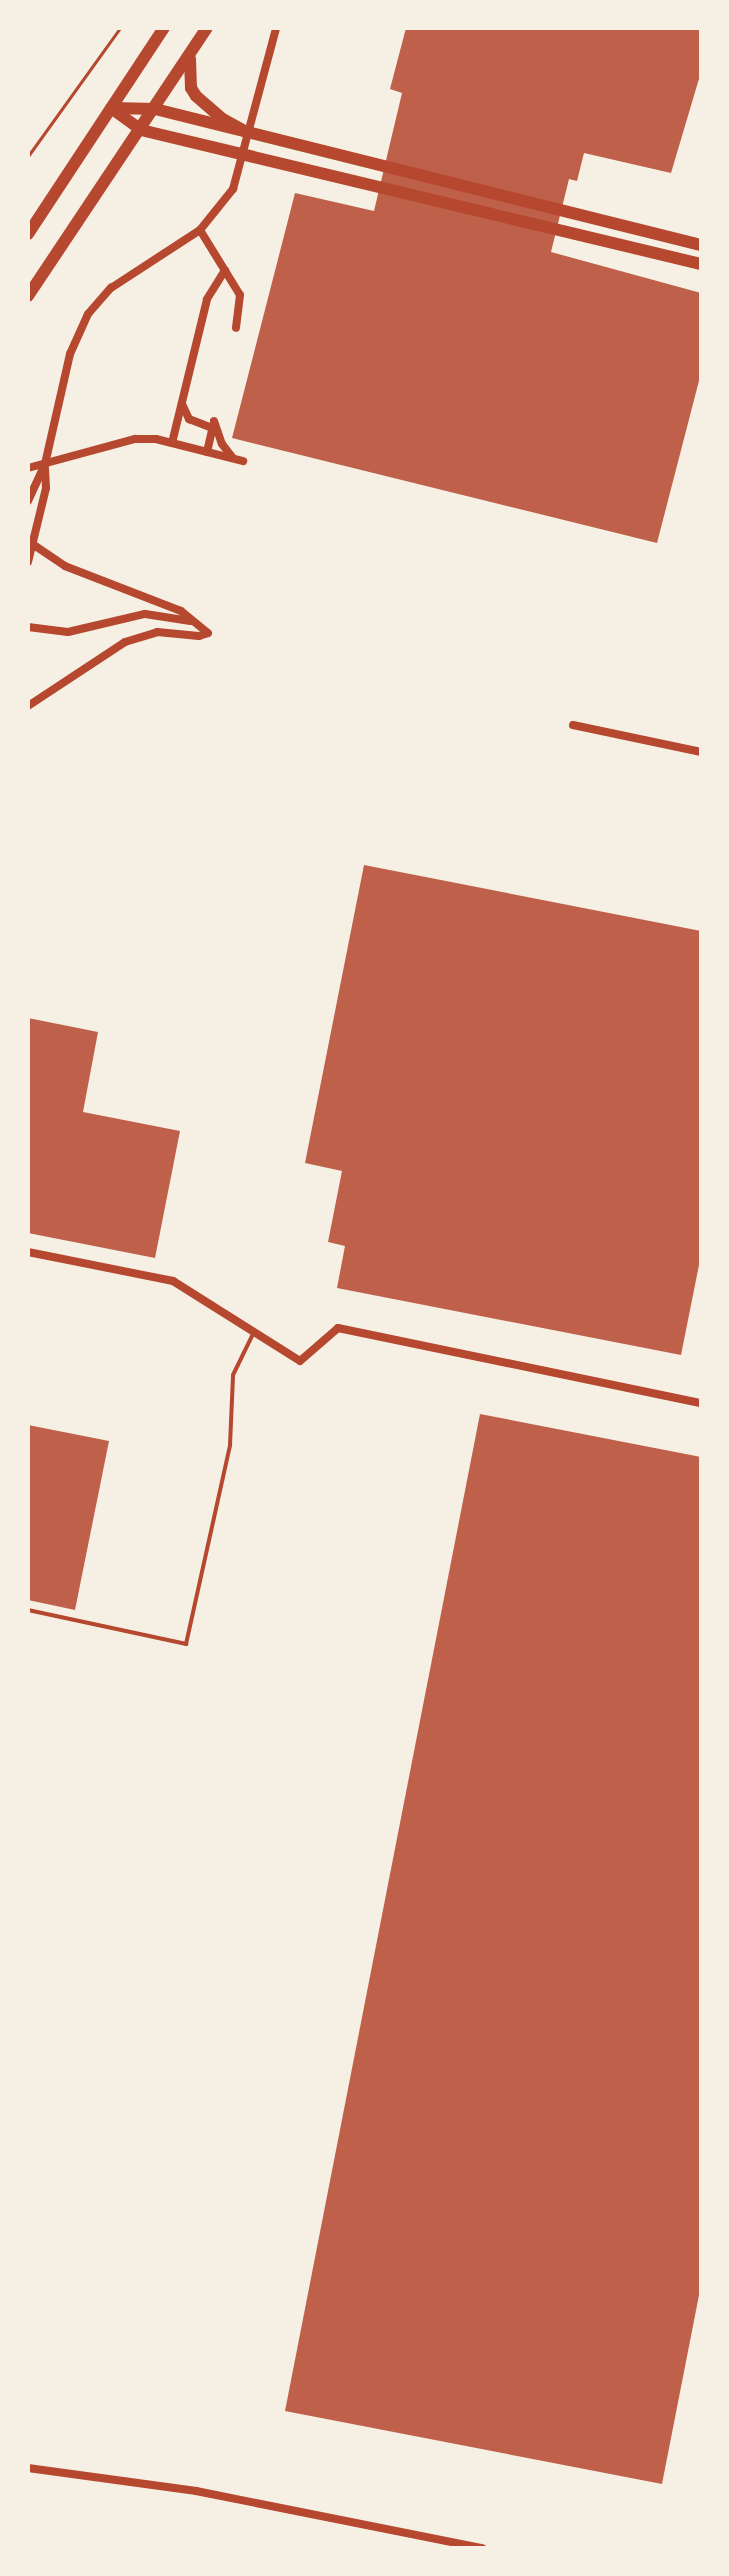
<!DOCTYPE html>
<style>
body{margin:0}
#map{position:relative;width:729px;height:2576px;overflow:hidden;background:#f6efe4;font-family:Poppins,sans-serif}
div>[style]{position:absolute}
.building>*{inset:0;background:#bf614a}
.path>*{height:3px;margin:-1.5px;padding:0 1.5px;transform-origin:1.5px;border-radius:1.5px;background:#b5482f}
.service>*{height:4px;margin:-2px;padding:0 2px;transform-origin:2px;border-radius:2px;background:#b5482f}
.minor>*{height:8px;margin:-4px;padding:0 4px;transform-origin:4px;border-radius:4px;background:#b5482f}
.primary>*{height:12px;margin:-6px;padding:0 6px;transform-origin:6px;border-radius:6px;background:#b5482f}
.trunk>*{height:12px;margin:-6px;padding:0 6px;transform-origin:6px;border-radius:6px;background:#b5482f}
span{translate:-50% -50%;white-space:nowrap;text-align:center;line-height:1.15;-webkit-text-stroke:8px #f6efe4;paint-order:stroke}
.frame{position:absolute;inset:0;border:30px solid #f6efe4;pointer-events:none}
</style>
<div id="map">
<div class="building">
<i style="clip-path:polygon(406px 28px,701px 28px,701px 72px,671px 173px,584px 153px,577px 181px,569px 179px,551px 252px,701px 293px,701px 373px,657px 543px,232px 438px,295px 193px,374px 211px,402px 93px,390px 89px)"></i>
<i style="clip-path:polygon(364px 865px,701px 931px,701px 1255px,681px 1355px,337px 1288px,345px 1246px,328px 1242px,342px 1171px,305px 1163px)"></i>
<i style="clip-path:polygon(28px 1018px,98px 1032px,83px 1112px,180px 1131px,155px 1258px,28px 1233px)"></i>
<i style="clip-path:polygon(480px 1414px,701px 1457px,701px 2285px,662px 2484px,285px 2411px)"></i>
<i style="clip-path:polygon(28px 1425px,109px 1441px,75px 1610px,28px 1600px)"></i>
</div>
<div class="path">
<i style="left:28px;top:156px;width:158px;rotate:-54.3deg"></i>
</div>
<div class="service">
<i style="left:28px;top:1610px;width:162px;rotate:12.1deg"></i>
<i style="left:186px;top:1644px;width:204px;rotate:-77.5deg"></i>
<i style="left:230px;top:1445px;width:70px;rotate:-87.5deg"></i>
<i style="left:233px;top:1375px;width:46px;rotate:-64deg"></i>
</div>
<div class="minor">
<i style="left:200px;top:230px;width:76px;rotate:58.4deg"></i>
<i style="left:240px;top:295px;width:33px;rotate:97deg"></i>
<i style="left:182px;top:404px;width:17px;rotate:65deg"></i>
<i style="left:189px;top:419px;width:25px;rotate:21deg"></i>
<i style="left:214px;top:421px;width:24px;rotate:71deg"></i>
<i style="left:222px;top:444px;width:16px;rotate:52deg"></i>
<i style="left:172px;top:443px;width:148px;rotate:-76.3deg"></i>
<i style="left:207px;top:299px;width:34px;rotate:-58deg"></i>
<i style="left:207px;top:452px;width:28px;rotate:-77deg"></i>
<i style="left:28px;top:468px;width:111px;rotate:-15.2deg"></i>
<i style="left:135px;top:439px;width:21px"></i>
<i style="left:156px;top:439px;width:90px;rotate:14.2deg"></i>
<i style="left:28px;top:501px;width:41px;rotate:-65.3deg"></i>
<i style="left:45px;top:464px;width:113px;rotate:-77.2deg"></i>
<i style="left:70px;top:354px;width:44px;rotate:-65.8deg"></i>
<i style="left:88px;top:314px;width:35px;rotate:-49deg"></i>
<i style="left:111px;top:288px;width:106px;rotate:-33.1deg"></i>
<i style="left:200px;top:230px;width:53px;rotate:-51.2deg"></i>
<i style="left:233px;top:189px;width:167px;rotate:-75deg"></i>
<i style="left:28px;top:562px;width:76px;rotate:-76.3deg"></i>
<i style="left:46px;top:488px;width:20px;rotate:-93deg"></i>
<i style="left:28px;top:627px;width:40px;rotate:7.1deg"></i>
<i style="left:68px;top:632px;width:79px;rotate:-13.2deg"></i>
<i style="left:145px;top:614px;width:46px;rotate:8.8deg"></i>
<i style="left:28px;top:706px;width:116px;rotate:-33.4deg"></i>
<i style="left:125px;top:642px;width:34px;rotate:-17deg"></i>
<i style="left:157px;top:632px;width:42px;rotate:5.4deg"></i>
<i style="left:199px;top:636px;width:9px;rotate:-18deg"></i>
<i style="left:208px;top:633px;width:35px;rotate:-141deg"></i>
<i style="left:181px;top:611px;width:124px;rotate:-158.8deg"></i>
<i style="left:65px;top:566px;width:40px;rotate:-146deg"></i>
<i style="left:573px;top:725px;width:131px;rotate:11.9deg"></i>
<i style="left:28px;top:1252px;width:148px;rotate:11.3deg"></i>
<i style="left:173px;top:1281px;width:150px;rotate:32.2deg"></i>
<i style="left:300px;top:1361px;width:50px;rotate:-41deg"></i>
<i style="left:338px;top:1328px;width:371px;rotate:11.7deg"></i>
<i style="left:28px;top:2468px;width:170px;rotate:7.8deg"></i>
<i style="left:196px;top:2491px;width:292px;rotate:11.3deg"></i>
</div>
<div class="primary">
<i style="left:111px;top:108px;width:37px;rotate:36deg"></i>
<i style="left:141px;top:130px;width:576px;rotate:13.46deg"></i>
<i style="left:113px;top:108px;width:42px;rotate:1.4deg"></i>
<i style="left:155px;top:109px;width:563px;rotate:13.99deg"></i>
</div>
<div class="trunk">
<i style="left:190px;top:59px;width:29px;rotate:88deg"></i>
<i style="left:191px;top:88px;width:9px;rotate:58deg"></i>
<i style="left:196px;top:96px;width:33px;rotate:41deg"></i>
<i style="left:221px;top:118px;width:29px;rotate:29deg"></i>
<i style="left:28px;top:234px;width:247px;rotate:-56.6deg"></i>
<i style="left:28px;top:296px;width:322px;rotate:-56.3deg"></i>
</div>
<div class="frame"></div>
</div>
